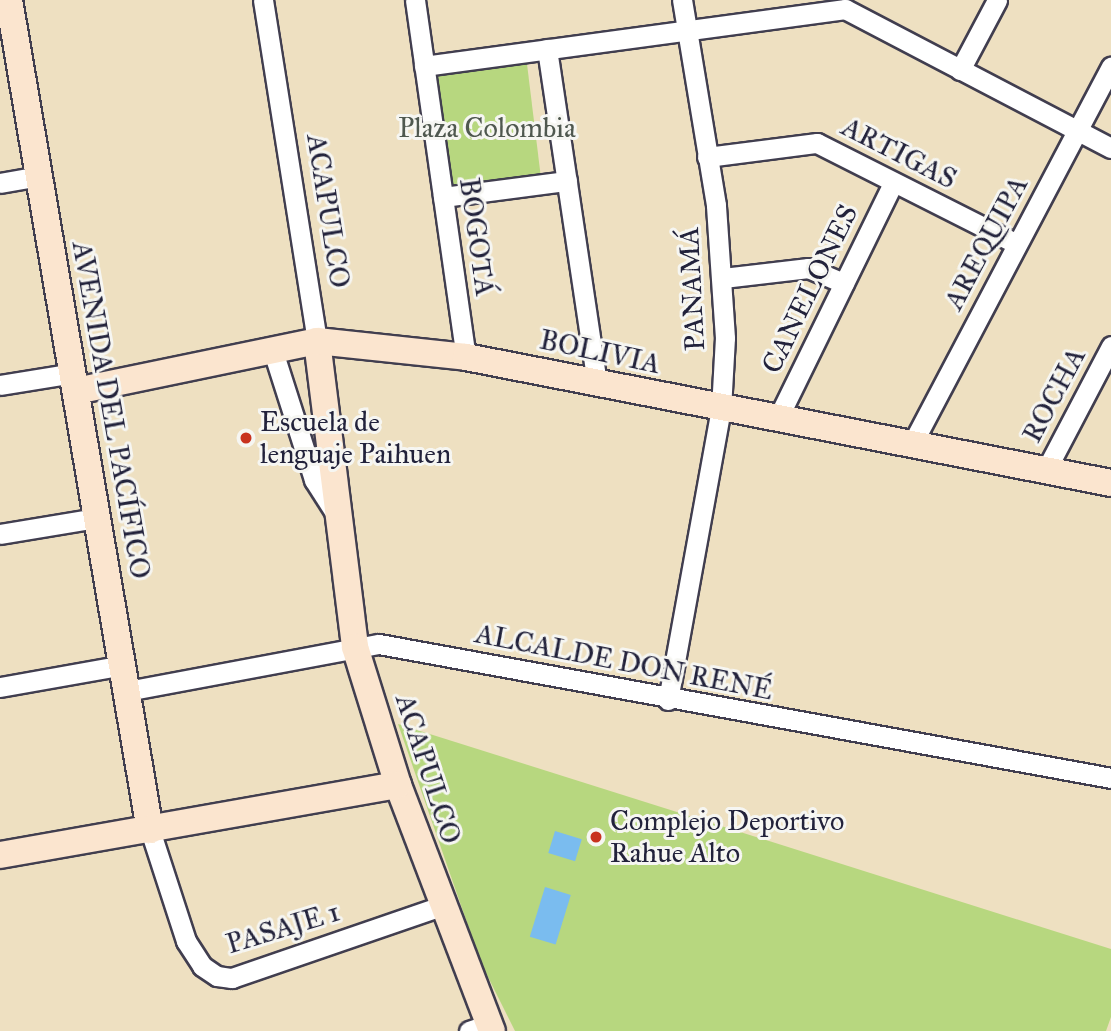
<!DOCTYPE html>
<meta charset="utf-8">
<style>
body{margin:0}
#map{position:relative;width:1111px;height:1031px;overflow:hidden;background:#eee0c1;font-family:"IM FELL Great Primer",serif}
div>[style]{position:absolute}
.green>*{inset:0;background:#b7d77f;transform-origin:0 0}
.water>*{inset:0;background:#7abcef;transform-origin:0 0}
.roads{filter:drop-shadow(2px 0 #413e4f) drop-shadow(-2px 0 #413e4f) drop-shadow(0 2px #413e4f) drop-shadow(0 -2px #413e4f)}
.street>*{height:19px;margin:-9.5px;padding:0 9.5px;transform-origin:9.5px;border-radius:9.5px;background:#fff}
.secondary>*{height:26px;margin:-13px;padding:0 13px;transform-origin:13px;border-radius:13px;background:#fbe5cf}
.dots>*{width:19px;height:19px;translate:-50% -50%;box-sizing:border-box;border:4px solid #f6f6f2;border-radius:50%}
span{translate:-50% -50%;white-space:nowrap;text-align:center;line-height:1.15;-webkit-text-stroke:6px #f6f6f2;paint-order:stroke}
.park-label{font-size:28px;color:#4f584f}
.street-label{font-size:28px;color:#22223b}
.poi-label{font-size:28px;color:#22223b}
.left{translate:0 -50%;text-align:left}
</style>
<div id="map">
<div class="green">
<i style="left:527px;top:64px;width:113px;height:96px;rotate:83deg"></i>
<i style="clip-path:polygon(398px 724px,1111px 949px,1111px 1017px,1106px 1031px,515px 1031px,481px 963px)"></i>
</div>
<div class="water">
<i style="left:555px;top:831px;width:28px;height:23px;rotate:17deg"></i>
<i style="left:545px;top:887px;width:27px;height:52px;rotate:17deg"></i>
</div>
<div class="roads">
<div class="street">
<i style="left:263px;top:0;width:345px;rotate:81deg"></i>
<i style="left:415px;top:0;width:361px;rotate:81.9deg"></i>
<i style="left:547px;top:49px;width:338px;rotate:81.5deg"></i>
<i style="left:424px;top:66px;width:425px;rotate:-7.7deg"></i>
<i style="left:845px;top:9px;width:300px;rotate:27.6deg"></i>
<i style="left:960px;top:70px;width:79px;rotate:-62.1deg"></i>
<i style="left:707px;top:157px;width:111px;rotate:-7.3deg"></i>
<i style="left:817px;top:143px;width:224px;rotate:26.8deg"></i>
<i style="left:0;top:183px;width:40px;rotate:-10deg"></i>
<i style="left:443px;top:197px;width:125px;rotate:-7.4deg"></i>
<i style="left:723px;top:278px;width:86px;rotate:-6.7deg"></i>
<i style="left:808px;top:268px;width:39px;rotate:23deg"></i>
<i style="left:272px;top:348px;width:139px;rotate:72.3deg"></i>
<i style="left:314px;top:480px;width:43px;rotate:57.4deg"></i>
<i style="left:0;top:385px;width:74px;rotate:-9.3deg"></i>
<i style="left:777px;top:420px;width:264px;rotate:-63.9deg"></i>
<i style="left:911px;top:446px;width:429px;rotate:-62.2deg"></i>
<i style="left:1046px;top:470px;width:140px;rotate:-62.3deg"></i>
<i style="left:0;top:534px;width:98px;rotate:-9.4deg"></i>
<i style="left:0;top:687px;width:125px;rotate:-10.1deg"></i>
<i style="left:127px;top:691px;width:256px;rotate:-10.6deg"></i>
<i style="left:379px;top:644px;width:744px;rotate:10.37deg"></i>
<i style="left:668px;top:700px;width:296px;rotate:-79.7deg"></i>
<i style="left:721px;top:409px;width:71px;rotate:-86.8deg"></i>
<i style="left:725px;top:338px;width:133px;rotate:-93.9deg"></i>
<i style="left:716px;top:205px;width:208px;rotate:-99.4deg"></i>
<i style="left:150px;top:830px;width:117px;rotate:72deg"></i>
<i style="left:186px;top:941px;width:30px;rotate:57deg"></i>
<i style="left:202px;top:966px;width:18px;rotate:34deg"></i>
<i style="left:217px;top:976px;width:15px;rotate:8deg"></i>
<i style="left:232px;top:978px;width:221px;rotate:-19deg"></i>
<i style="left:469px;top:1031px;width:21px;rotate:-19deg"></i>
</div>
<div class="secondary">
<i style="left:9px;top:0;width:842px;rotate:80.36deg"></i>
<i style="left:317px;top:341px;width:308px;rotate:82.9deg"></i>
<i style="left:355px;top:647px;width:145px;rotate:72.7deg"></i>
<i style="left:398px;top:785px;width:263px;rotate:69.1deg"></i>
<i style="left:76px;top:391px;width:246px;rotate:-11.7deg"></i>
<i style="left:317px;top:341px;width:150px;rotate:6.1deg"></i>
<i style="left:466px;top:357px;width:657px;rotate:11.05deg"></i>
<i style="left:0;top:855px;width:404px;rotate:-10deg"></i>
</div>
</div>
<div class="dots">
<i style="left:246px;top:438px;background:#c8321e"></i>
<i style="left:596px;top:837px;background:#c8321e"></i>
</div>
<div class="park-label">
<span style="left:487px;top:128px">Plaza Colombia</span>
</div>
<div class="street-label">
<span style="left:899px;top:153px;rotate:27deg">ARTIGAS</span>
<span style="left:328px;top:211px;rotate:81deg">ACAPULCO</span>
<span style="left:477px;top:237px;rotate:82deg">BOGOTÁ</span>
<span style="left:986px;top:243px;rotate:-62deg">AREQUIPA</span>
<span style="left:692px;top:289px;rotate:-93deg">PANAMÁ</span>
<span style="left:810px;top:289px;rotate:-64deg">CANELONES</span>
<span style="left:600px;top:352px;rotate:12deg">BOLIVIA</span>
<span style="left:1054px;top:395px;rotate:-62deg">ROCHA</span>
<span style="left:111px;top:410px;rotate:80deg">AVENIDA DEL PACÍFICO</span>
<span style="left:624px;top:662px;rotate:11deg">ALCALDE DON RENÉ</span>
<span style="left:428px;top:769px;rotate:72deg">ACAPULCO</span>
<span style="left:283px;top:928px;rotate:-17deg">PASAJE 1</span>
</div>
<div class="poi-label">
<span class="left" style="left:260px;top:438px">Escuela de<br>lenguaje Paihuen</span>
<span class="left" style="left:610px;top:837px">Complejo Deportivo<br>Rahue Alto</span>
</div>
</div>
